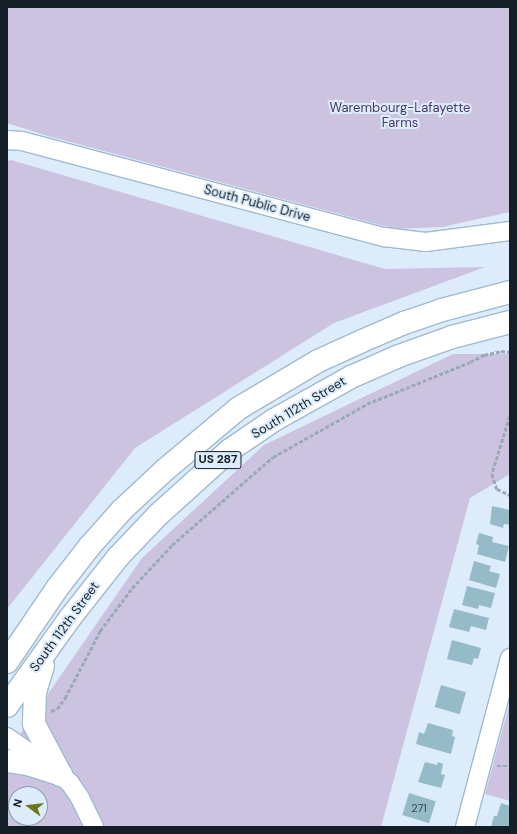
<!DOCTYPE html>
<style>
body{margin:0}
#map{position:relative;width:517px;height:834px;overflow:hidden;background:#dcecfb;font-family:"DM Sans",sans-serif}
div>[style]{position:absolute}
.green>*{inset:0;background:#ccc3e0}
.building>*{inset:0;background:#96bbc8;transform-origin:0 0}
.path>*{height:2.5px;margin-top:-1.25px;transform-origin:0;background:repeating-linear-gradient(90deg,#9ba9b6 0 4px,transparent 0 6px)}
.roads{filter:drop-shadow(1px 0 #a0bad1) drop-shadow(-1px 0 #a0bad1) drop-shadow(0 1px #a0bad1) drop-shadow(0 -1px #a0bad1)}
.minor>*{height:18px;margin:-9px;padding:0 9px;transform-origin:9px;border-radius:9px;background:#fff}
.major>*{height:22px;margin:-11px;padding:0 11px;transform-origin:11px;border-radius:11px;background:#fff}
span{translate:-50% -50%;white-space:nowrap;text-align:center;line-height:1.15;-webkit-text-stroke:4px #dcecfb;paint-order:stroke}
.number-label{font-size:11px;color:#34454f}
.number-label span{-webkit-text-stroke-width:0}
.shield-label span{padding:1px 3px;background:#dcecfb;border:1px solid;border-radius:3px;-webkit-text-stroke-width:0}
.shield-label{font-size:12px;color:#141e27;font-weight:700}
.park-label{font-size:13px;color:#4c386e}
.street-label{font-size:13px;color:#141e27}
.frame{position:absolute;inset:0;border:8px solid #141e27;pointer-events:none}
.north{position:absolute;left:8px;top:786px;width:40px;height:40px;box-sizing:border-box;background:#dcecfb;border:1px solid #8c9aa6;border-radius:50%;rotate:285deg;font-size:11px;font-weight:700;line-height:16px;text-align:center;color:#141e27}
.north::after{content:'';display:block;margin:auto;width:14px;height:18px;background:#6d741b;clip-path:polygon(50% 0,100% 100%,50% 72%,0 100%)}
</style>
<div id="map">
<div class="green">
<i style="clip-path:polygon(7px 7px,510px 7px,510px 212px,442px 227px,395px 229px,48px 136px,7px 123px)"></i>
<i style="clip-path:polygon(11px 160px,385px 269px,485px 267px,334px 323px,135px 448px,7px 609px,7px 161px)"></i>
<i style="clip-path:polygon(evenodd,453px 354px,510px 354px,510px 474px,470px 498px,381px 827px,7px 827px,7px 753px,142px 558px,264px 445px,453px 354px,16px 794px,40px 794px,40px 818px,16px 818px,16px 794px)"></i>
<i style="clip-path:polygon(510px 702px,510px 801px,485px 794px)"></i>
</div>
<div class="building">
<i style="clip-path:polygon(492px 506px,510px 510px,510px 525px,504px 524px,503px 528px,490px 524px)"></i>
<i style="clip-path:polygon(479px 533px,493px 537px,492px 542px,509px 546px,505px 562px,477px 554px,479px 545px,476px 544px)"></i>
<i style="clip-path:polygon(474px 561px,491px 566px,489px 571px,500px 574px,496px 588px,469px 580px)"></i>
<i style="clip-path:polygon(467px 586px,495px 593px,491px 608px,479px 605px,478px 609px,462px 605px)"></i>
<i style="clip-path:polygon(454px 609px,489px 618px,486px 630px,471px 626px,469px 632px,449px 627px)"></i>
<i style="clip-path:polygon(452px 640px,481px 648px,478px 659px,474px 658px,472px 665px,447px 659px)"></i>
<i style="left:441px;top:685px;width:26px;height:23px;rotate:16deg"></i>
<i style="clip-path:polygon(428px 723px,453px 730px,452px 736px,455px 737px,451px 754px,416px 744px,419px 732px,424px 734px)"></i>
<i style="clip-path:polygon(425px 762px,437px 765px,438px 762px,443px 764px,441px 774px,445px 775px,441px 788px,418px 782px)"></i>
<i style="left:409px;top:793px;width:28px;height:23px;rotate:17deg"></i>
<i style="clip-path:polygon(501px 803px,510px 806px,510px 827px,491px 827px,494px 816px,497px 816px)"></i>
</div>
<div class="path">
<i style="left:510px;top:416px;width:61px;rotate:107.2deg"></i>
<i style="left:492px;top:474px;width:16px;rotate:72deg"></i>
<i style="left:497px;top:489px;width:14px;rotate:25deg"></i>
<i style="left:51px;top:711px;width:6px;rotate:-18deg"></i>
<i style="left:57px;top:709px;width:14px;rotate:-54deg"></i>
<i style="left:65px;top:698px;width:76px;rotate:-62.4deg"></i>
<i style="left:100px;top:631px;width:54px;rotate:-53.3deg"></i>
<i style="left:132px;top:588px;width:59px;rotate:-47.1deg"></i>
<i style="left:172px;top:545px;width:134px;rotate:-41.1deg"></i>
<i style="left:273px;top:457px;width:108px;rotate:-29.4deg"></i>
<i style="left:367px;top:404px;width:111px;rotate:-22.2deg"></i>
<i style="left:470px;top:362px;width:16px;rotate:-27deg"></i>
<i style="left:484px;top:355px;width:17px;rotate:-13deg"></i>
<i style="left:501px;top:351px;width:9px;rotate:6deg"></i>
<i style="left:497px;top:766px;width:13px"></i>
</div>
<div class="roads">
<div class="minor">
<i style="left:7px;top:140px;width:15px;rotate:4deg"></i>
<i style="left:22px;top:141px;width:375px;rotate:14.9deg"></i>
<i style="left:384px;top:237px;width:42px;rotate:6.8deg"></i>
<i style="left:426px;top:242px;width:85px;rotate:-7.5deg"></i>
<i style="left:7px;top:737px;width:66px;rotate:35.1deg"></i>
<i style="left:61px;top:775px;width:12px;rotate:42deg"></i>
<i style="left:70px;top:783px;width:18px;rotate:56deg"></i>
<i style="left:80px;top:798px;width:32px;rotate:64deg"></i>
<i style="left:465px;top:827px;width:175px;rotate:-75.1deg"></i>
</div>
<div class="major">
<i style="left:7px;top:662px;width:91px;rotate:-55.8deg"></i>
<i style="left:58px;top:587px;width:51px;rotate:-52.2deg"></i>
<i style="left:89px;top:547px;width:50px;rotate:-48.3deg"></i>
<i style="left:122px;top:510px;width:60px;rotate:-43deg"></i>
<i style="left:166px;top:469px;width:95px;rotate:-39.9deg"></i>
<i style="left:239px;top:408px;width:92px;rotate:-30.7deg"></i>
<i style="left:318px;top:361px;width:48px;rotate:-24.4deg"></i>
<i style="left:362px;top:341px;width:46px;rotate:-23.2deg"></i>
<i style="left:404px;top:323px;width:40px;rotate:-18.9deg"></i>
<i style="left:442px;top:310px;width:70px;rotate:-14.8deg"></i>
<i style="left:43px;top:666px;width:27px;rotate:107deg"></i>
<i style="left:35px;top:692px;width:32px;rotate:92deg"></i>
<i style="left:34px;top:724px;width:58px;rotate:62.1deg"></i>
<i style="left:7px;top:706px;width:108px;rotate:-54.4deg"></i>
<i style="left:70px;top:618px;width:78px;rotate:-51.8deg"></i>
<i style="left:118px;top:557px;width:58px;rotate:-46.4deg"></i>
<i style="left:158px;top:515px;width:97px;rotate:-42.1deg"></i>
<i style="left:230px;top:450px;width:53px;rotate:-34.3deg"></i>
<i style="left:274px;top:420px;width:88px;rotate:-29.2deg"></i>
<i style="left:351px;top:377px;width:52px;rotate:-23.6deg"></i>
<i style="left:399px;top:356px;width:56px;rotate:-19.7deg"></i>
<i style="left:452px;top:337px;width:60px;rotate:-14.5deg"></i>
<i style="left:7px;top:761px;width:24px;rotate:9deg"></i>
<i style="left:31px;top:765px;width:32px;rotate:18deg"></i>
</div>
</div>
<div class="number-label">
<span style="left:419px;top:808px">271</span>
</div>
<div class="shield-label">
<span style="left:218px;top:460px">US 287</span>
</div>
<div class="park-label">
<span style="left:400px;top:116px">Warembourg-Lafayette<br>Farms</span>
</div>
<div class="street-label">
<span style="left:257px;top:204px;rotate:15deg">South Public Drive</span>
<span style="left:299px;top:408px;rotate:-31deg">South 112th Street</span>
<span style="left:65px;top:627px;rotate:-54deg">South 112th Street</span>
</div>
<div class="frame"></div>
<div class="north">N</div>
</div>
